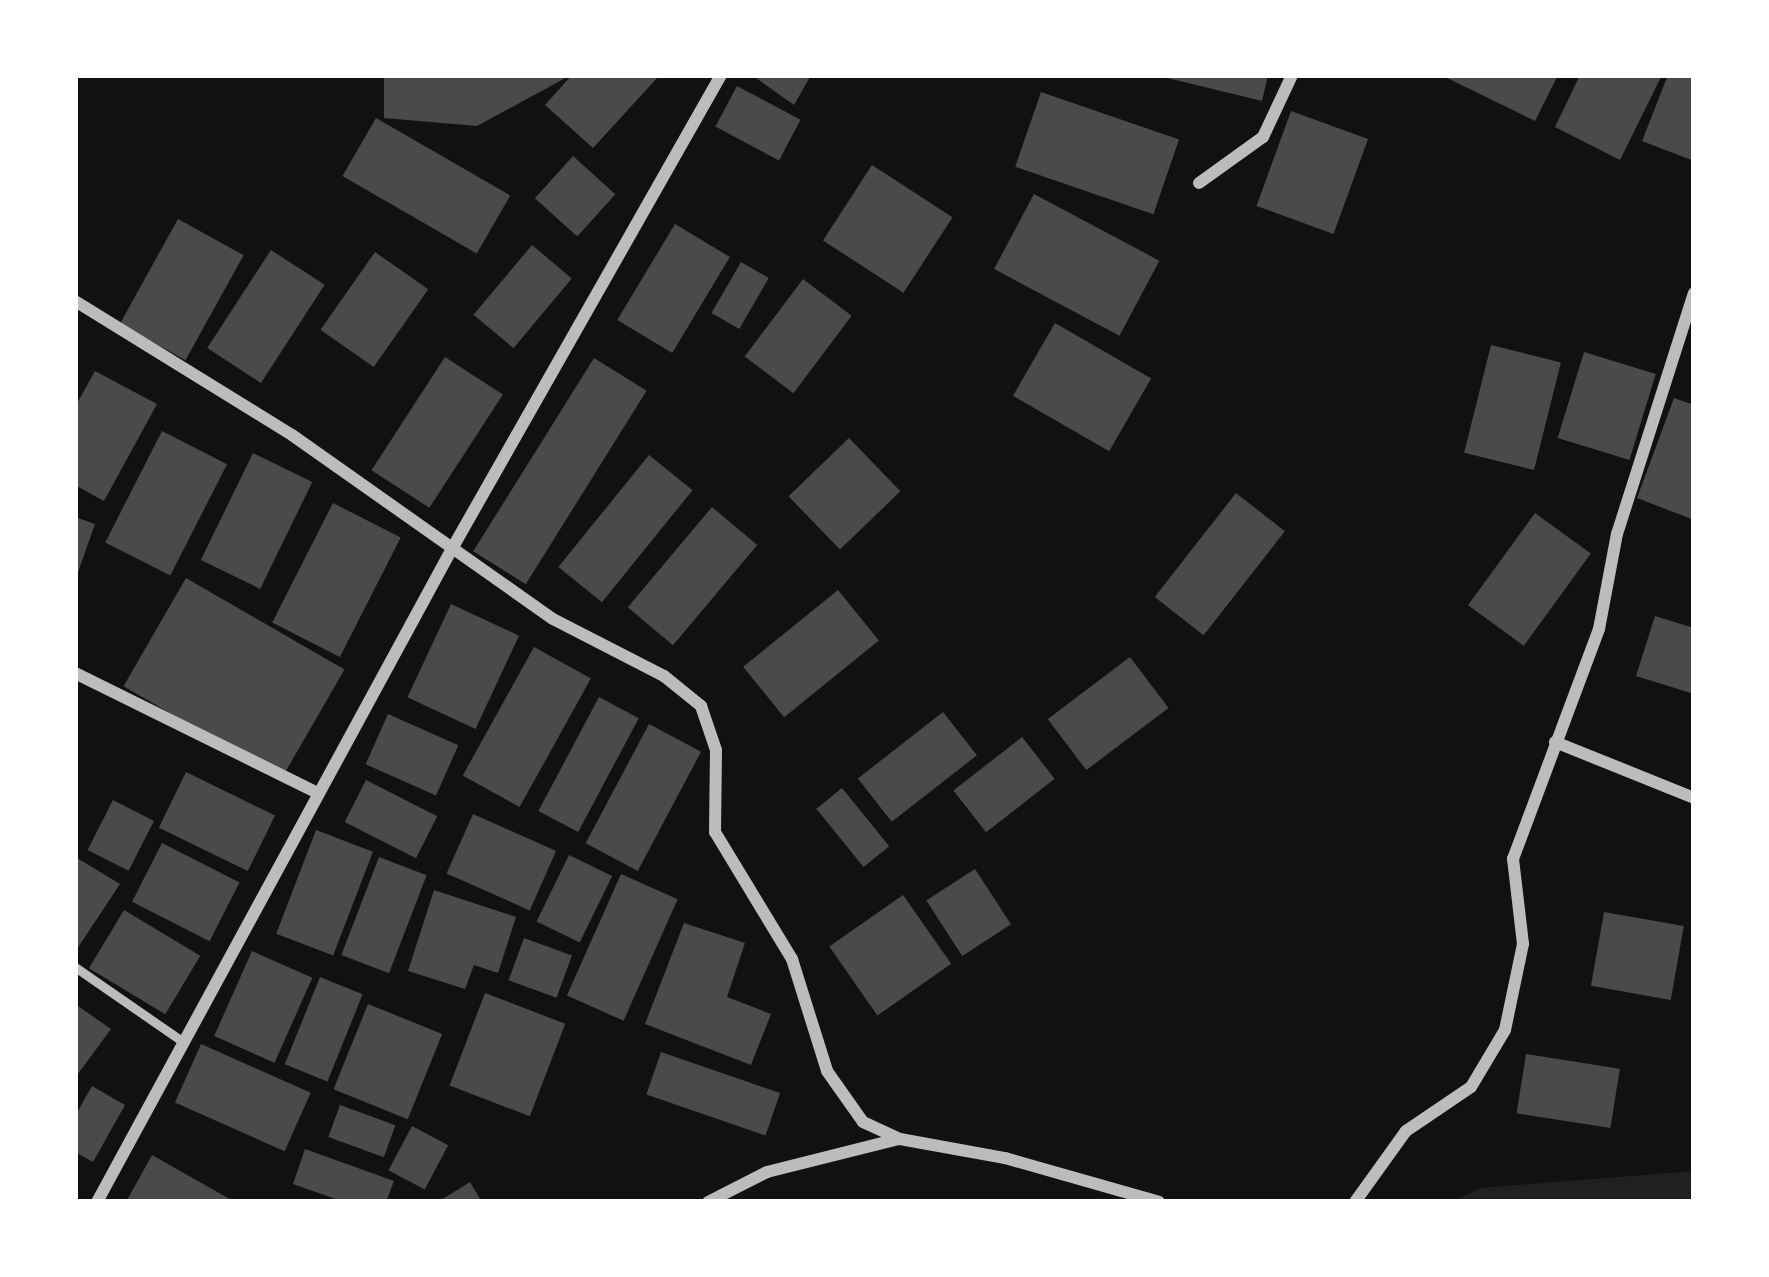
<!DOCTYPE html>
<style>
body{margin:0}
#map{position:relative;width:1769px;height:1277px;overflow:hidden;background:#111;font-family:"Work Sans",sans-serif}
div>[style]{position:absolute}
.green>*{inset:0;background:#202020}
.building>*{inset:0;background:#4a4a4a;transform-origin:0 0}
.service>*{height:9px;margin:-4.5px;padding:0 4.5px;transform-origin:4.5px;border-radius:4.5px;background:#bcbcbc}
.minor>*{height:12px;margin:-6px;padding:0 6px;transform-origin:6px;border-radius:6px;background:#bcbcbc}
span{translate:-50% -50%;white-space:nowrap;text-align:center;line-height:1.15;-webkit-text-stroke:9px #fff;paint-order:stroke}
.frame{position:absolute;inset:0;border:78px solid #fff;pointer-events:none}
</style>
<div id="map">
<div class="green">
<i style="clip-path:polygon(1694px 1171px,1694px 1202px,1453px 1202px,1480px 1188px)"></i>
</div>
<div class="building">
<i style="clip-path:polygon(384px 75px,571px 75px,477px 126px,384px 118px)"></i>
<i style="clip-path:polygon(752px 75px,811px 75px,794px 105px)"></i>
<i style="clip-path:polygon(1155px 75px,1268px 75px,1262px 101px)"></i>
<i style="clip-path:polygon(1441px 75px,1558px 75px,1535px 121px)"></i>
<i style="clip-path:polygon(1580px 75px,1662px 75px,1620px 160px,1555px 127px)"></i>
<i style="clip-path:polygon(1668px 75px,1694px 75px,1694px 161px,1642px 141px)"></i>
<i style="clip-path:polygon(571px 76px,656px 75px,658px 77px,593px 148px,545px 105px)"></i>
<i style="left:737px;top:86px;width:72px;height:46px;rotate:28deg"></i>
<i style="left:1041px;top:92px;width:146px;height:79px;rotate:19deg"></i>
<i style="left:1291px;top:111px;width:82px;height:101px;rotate:20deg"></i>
<i style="left:376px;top:118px;width:155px;height:67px;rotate:30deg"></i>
<i style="left:573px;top:156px;width:57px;height:57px;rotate:42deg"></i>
<i style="left:872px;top:165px;width:96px;height:90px;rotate:33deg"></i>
<i style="left:1034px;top:194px;width:142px;height:85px;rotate:28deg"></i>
<i style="left:178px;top:219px;width:75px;height:120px;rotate:29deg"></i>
<i style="left:675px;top:224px;width:64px;height:112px;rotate:31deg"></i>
<i style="left:532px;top:245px;width:52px;height:91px;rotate:40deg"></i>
<i style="left:271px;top:250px;width:64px;height:117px;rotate:33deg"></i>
<i style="left:375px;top:252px;width:65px;height:95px;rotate:35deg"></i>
<i style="left:741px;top:262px;width:32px;height:59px;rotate:30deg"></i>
<i style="left:803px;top:279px;width:61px;height:97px;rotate:37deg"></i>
<i style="left:1055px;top:323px;width:111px;height:84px;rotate:30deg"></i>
<i style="left:1491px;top:345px;width:72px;height:111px;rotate:14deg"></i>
<i style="left:1584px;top:352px;width:75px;height:90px;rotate:17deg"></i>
<i style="left:445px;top:357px;width:69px;height:135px;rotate:33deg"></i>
<i style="left:594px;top:358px;width:62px;height:228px;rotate:32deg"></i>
<i style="clip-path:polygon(95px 371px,157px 404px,104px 501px,75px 485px,75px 407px)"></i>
<i style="clip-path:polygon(1674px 398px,1694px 405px,1694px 520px,1637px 498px)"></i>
<i style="left:162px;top:431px;width:73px;height:125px;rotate:27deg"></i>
<i style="left:849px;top:438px;width:74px;height:84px;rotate:46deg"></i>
<i style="left:253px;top:453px;width:66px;height:119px;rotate:26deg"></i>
<i style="left:649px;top:455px;width:56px;height:144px;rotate:39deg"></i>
<i style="left:1236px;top:493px;width:62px;height:132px;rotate:38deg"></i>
<i style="left:333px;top:503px;width:76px;height:134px;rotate:27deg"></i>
<i style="left:712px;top:507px;width:59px;height:131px;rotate:40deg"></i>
<i style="left:1535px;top:513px;width:69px;height:114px;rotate:36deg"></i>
<i style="clip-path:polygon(75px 517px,95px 524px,76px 578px,75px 578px)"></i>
<i style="left:186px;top:578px;width:183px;height:125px;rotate:30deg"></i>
<i style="left:838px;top:590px;width:65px;height:122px;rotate:51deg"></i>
<i style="left:451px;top:604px;width:75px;height:103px;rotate:25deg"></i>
<i style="clip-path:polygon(1655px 616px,1694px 628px,1694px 694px,1636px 676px)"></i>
<i style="left:534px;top:647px;width:65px;height:147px;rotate:29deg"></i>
<i style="left:1130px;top:657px;width:64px;height:103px;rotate:53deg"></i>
<i style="left:599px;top:697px;width:45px;height:129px;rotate:28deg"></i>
<i style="left:943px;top:712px;width:55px;height:108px;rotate:52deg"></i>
<i style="left:388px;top:714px;width:77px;height:55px;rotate:24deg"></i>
<i style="left:649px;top:724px;width:59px;height:135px;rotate:28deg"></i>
<i style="left:1022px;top:737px;width:53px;height:87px;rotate:52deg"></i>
<i style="left:186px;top:772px;width:99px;height:62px;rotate:26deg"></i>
<i style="left:366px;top:780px;width:80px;height:47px;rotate:27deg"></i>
<i style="left:842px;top:788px;width:75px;height:33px;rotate:51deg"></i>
<i style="left:113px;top:800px;width:46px;height:56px;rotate:27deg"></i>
<i style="left:473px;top:814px;width:91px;height:65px;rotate:24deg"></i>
<i style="left:316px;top:830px;width:61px;height:111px;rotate:21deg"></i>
<i style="left:162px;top:843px;width:87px;height:66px;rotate:27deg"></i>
<i style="left:569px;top:855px;width:48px;height:74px;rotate:26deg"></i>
<i style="left:379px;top:857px;width:51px;height:105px;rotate:21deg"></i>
<i style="clip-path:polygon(77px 858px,120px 884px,75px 952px,75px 861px)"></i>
<i style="left:975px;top:869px;width:66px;height:58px;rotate:57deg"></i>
<i style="left:621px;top:874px;width:62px;height:133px;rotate:24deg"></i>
<i style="clip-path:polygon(434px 890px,516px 917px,498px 973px,474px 965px,465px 989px,408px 971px)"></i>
<i style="left:903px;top:895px;width:84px;height:90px;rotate:55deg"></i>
<i style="left:124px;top:910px;width:89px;height:68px;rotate:31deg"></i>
<i style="left:1604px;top:912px;width:81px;height:75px;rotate:10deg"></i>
<i style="clip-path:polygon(684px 923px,745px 943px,727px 997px,771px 1014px,751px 1065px,645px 1024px)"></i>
<i style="left:524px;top:938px;width:51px;height:45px;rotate:20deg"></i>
<i style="left:252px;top:951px;width:66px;height:93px;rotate:24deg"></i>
<i style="left:320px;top:977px;width:46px;height:94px;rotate:22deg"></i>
<i style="left:485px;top:993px;width:86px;height:99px;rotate:21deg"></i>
<i style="clip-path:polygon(75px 1004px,111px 1029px,75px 1078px)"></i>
<i style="left:368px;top:1004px;width:80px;height:92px;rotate:22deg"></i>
<i style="left:201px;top:1044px;width:120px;height:64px;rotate:24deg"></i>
<i style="left:661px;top:1052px;width:126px;height:45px;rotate:19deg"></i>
<i style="left:1526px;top:1054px;width:95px;height:60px;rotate:9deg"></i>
<i style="clip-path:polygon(92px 1086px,125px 1105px,93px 1162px,75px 1152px,75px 1116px)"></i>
<i style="left:340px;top:1105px;width:59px;height:34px;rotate:20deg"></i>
<i style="left:412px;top:1126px;width:41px;height:50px;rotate:28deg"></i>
<i style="clip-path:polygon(305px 1149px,394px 1181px,386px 1202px,344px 1202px,293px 1184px)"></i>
<i style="clip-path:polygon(152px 1155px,235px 1202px,126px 1202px)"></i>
<i style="clip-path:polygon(470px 1182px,482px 1202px,438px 1202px)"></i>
</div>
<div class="service">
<i style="left:75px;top:967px;width:130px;rotate:34.7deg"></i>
</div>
<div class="minor">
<i style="left:1199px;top:183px;width:79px;rotate:-35.7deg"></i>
<i style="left:1263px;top:137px;width:68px;rotate:-64.9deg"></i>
<i style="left:75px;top:301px;width:255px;rotate:31.7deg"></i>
<i style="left:292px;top:435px;width:319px;rotate:35.2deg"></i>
<i style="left:553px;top:619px;width:125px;rotate:27.2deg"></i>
<i style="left:664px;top:676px;width:48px;rotate:39deg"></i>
<i style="left:701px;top:706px;width:46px;rotate:71.2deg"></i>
<i style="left:716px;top:750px;width:82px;rotate:90.7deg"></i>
<i style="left:715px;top:832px;width:149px;rotate:58.8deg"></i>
<i style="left:792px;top:959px;width:117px;rotate:72.6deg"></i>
<i style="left:827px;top:1071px;width:62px;rotate:54.8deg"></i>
<i style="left:863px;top:1122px;width:41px;rotate:24.7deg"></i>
<i style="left:900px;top:1139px;width:107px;rotate:10.3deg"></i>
<i style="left:1005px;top:1158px;width:160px;rotate:15.9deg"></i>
<i style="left:75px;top:673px;width:271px;rotate:26.3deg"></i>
<i style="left:1555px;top:742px;width:150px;rotate:21.9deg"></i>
<i style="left:97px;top:1202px;width:745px;rotate:-61.48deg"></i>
<i style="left:453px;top:547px;width:543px;rotate:-60.41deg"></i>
<i style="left:708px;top:1202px;width:66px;rotate:-27deg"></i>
<i style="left:767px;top:1172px;width:135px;rotate:-14.1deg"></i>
<i style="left:1355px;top:1202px;width:87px;rotate:-54.3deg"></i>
<i style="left:1406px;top:1131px;width:78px;rotate:-34.1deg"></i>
<i style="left:1471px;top:1087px;width:66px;rotate:-59.2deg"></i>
<i style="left:1505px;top:1030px;width:88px;rotate:-78.2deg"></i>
<i style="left:1523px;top:944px;width:86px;rotate:-96.7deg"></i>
<i style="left:1513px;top:859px;width:246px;rotate:-69.5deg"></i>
<i style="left:1599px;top:629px;width:97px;rotate:-79.3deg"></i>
<i style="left:1617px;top:534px;width:253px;rotate:-72.3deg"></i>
</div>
<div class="frame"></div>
</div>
